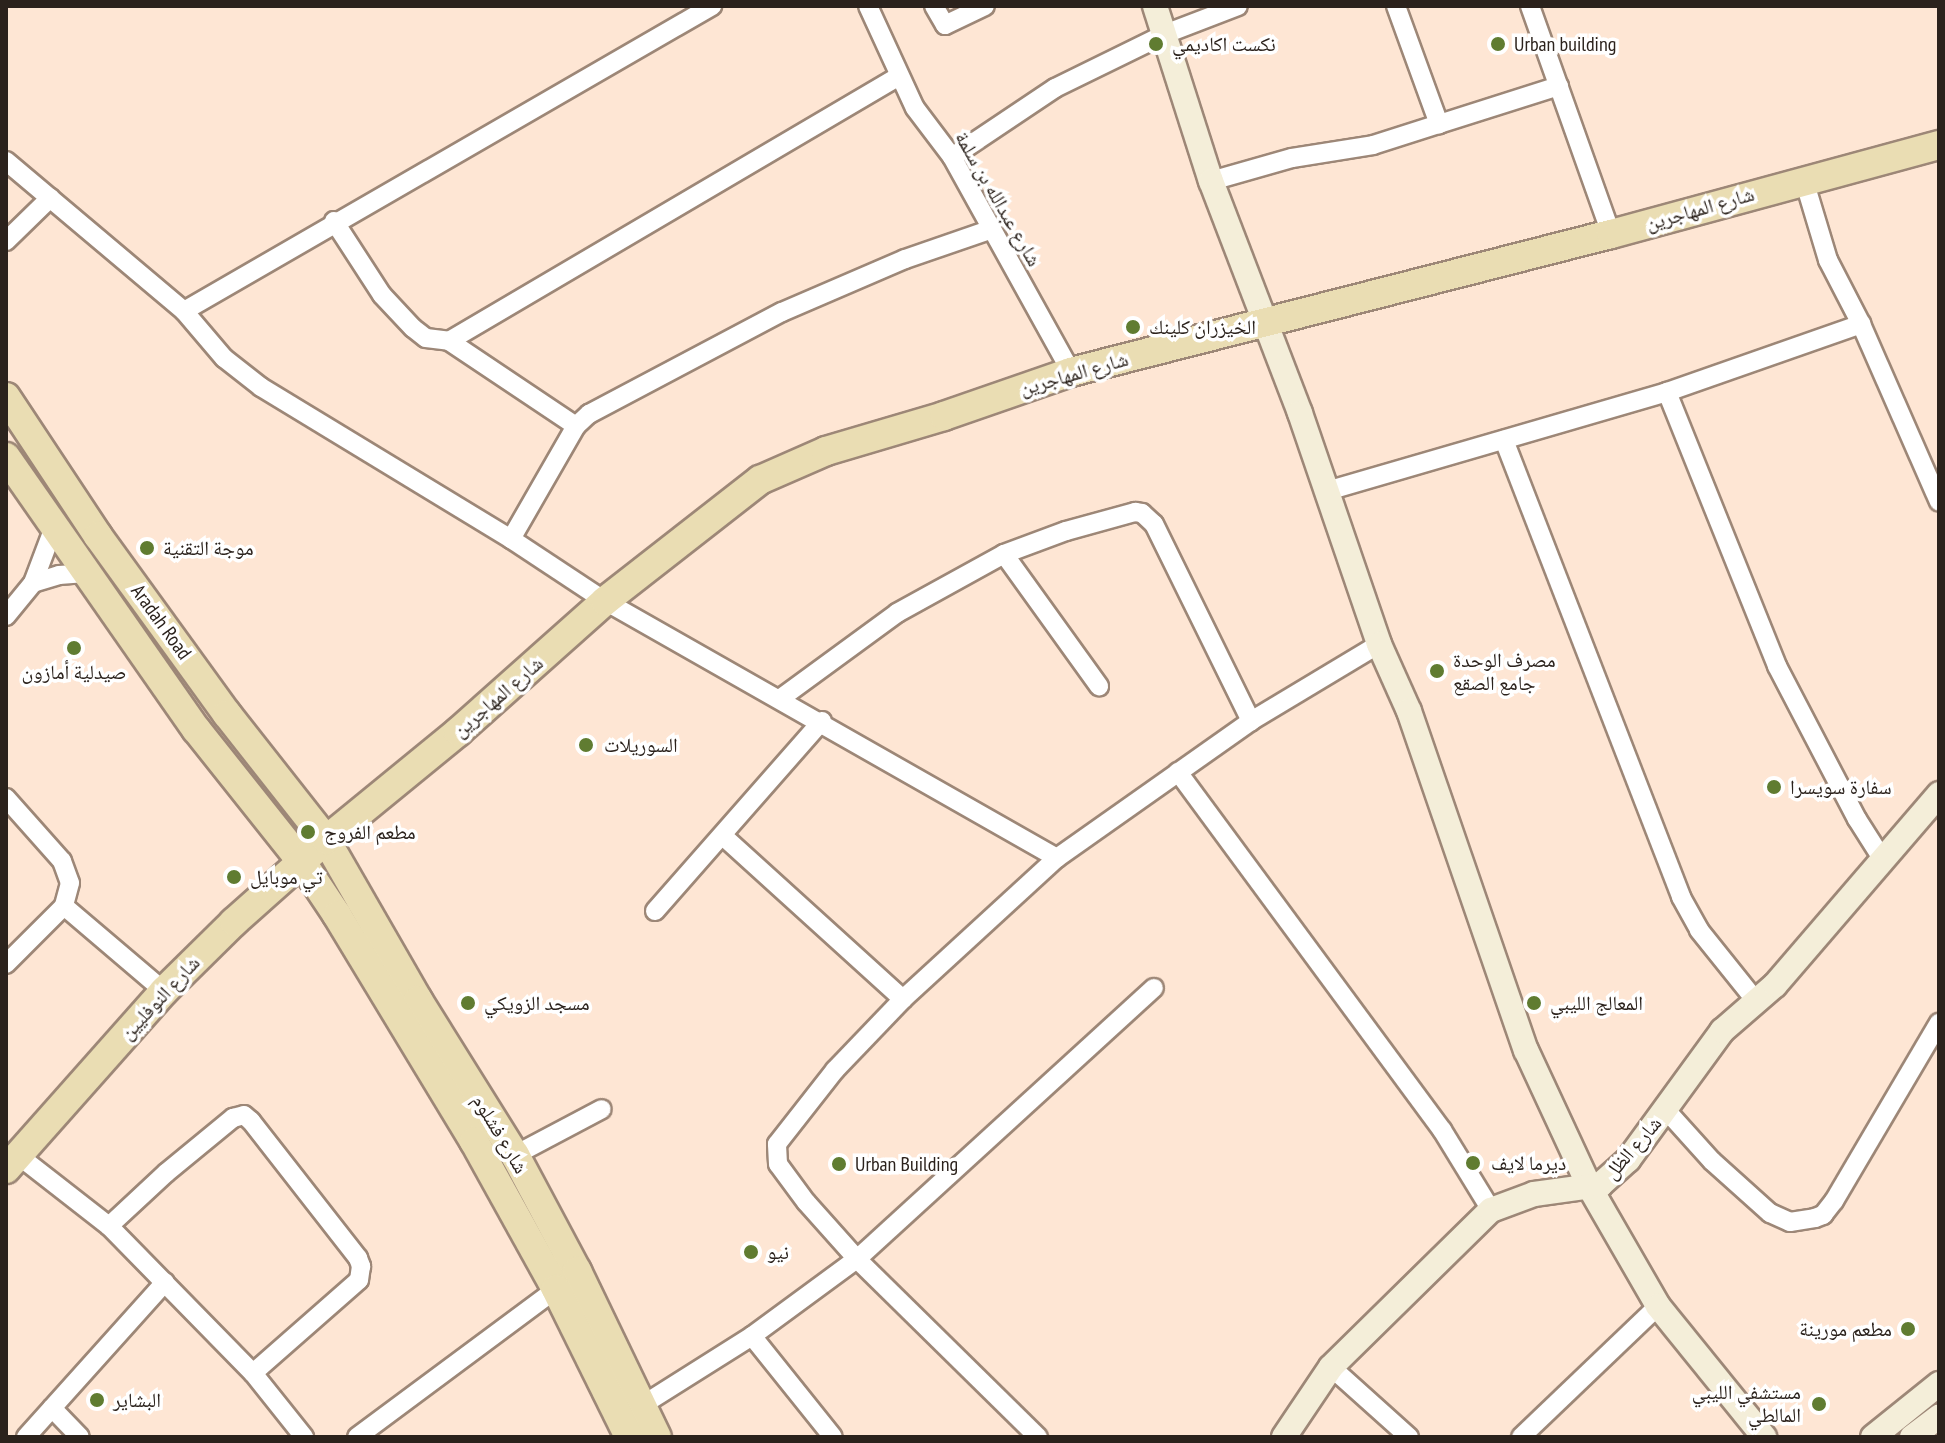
<!DOCTYPE html>
<meta charset="utf-8">
<style>
body{margin:0}
#map{position:relative;width:1945px;height:1443px;overflow:hidden;background:#fee6d4;font-family:"PT Sans Narrow","Noto Naskh Arabic",sans-serif}
div>[style]{position:absolute}
.roads{filter:drop-shadow(2px 0 #9d8777) drop-shadow(-2px 0 #9d8777) drop-shadow(0 2px #9d8777) drop-shadow(0 -2px #9d8777)}
.street>*{height:18px;margin:-9px;padding:0 9px;transform-origin:9px;border-radius:9px;background:#fff}
.secondary>*{height:24px;margin:-12px;padding:0 12px;transform-origin:12px;border-radius:12px;background:#f4eed9}
.primary>*{height:28px;margin:-14px;padding:0 14px;transform-origin:14px;border-radius:14px;background:#eaddb3}
.dots>*{width:22px;height:22px;translate:-50% -50%;box-sizing:border-box;border:4px solid #fff;border-radius:50%}
span{translate:-50% -50%;white-space:nowrap;text-align:center;line-height:1.15;-webkit-text-stroke:7px #fff;paint-order:stroke}
.poi-label{font-size:20px;color:#2b221c}
.left{translate:0 -50%;text-align:left}
.right{translate:-100% -50%;text-align:right}
.street-label{font-size:20px;color:#2b221c}
.frame{position:absolute;inset:0;border:8px solid #2b221c;pointer-events:none}
</style>
<div id="map">
<div class="roads">
<div class="street">
<i style="left:868px;top:6px;width:112px;rotate:65.3deg"></i>
<i style="left:915px;top:108px;width:61px;rotate:52.9deg"></i>
<i style="left:952px;top:157px;width:246px;rotate:61deg"></i>
<i style="left:934px;top:6px;width:22px;rotate:60deg"></i>
<i style="left:945px;top:25px;width:44px;rotate:-25.4deg"></i>
<i style="left:1396px;top:6px;width:126px;rotate:70deg"></i>
<i style="left:1439px;top:124px;width:126px;rotate:-17.6deg"></i>
<i style="left:1530px;top:6px;width:242px;rotate:70.4deg"></i>
<i style="left:952px;top:157px;width:124px;rotate:-33.8deg"></i>
<i style="left:1055px;top:88px;width:123px;rotate:-26.1deg"></i>
<i style="left:1165px;top:34px;width:78px;rotate:-21deg"></i>
<i style="left:6px;top:161px;width:233px;rotate:40.1deg"></i>
<i style="left:184px;top:311px;width:62px;rotate:49.6deg"></i>
<i style="left:224px;top:358px;width:47px;rotate:38.1deg"></i>
<i style="left:261px;top:387px;width:293px;rotate:31.3deg"></i>
<i style="left:511px;top:539px;width:113px;rotate:33.4deg"></i>
<i style="left:605px;top:601px;width:520px;rotate:29.62deg"></i>
<i style="left:1804px;top:180px;width:84px;rotate:73.3deg"></i>
<i style="left:1828px;top:260px;width:72px;rotate:62.7deg"></i>
<i style="left:1861px;top:324px;width:194px;rotate:66.3deg"></i>
<i style="left:1211px;top:181px;width:84px;rotate:-15.9deg"></i>
<i style="left:1292px;top:158px;width:82px;rotate:-9.1deg"></i>
<i style="left:1373px;top:145px;width:69px;rotate:-17.7deg"></i>
<i style="left:334px;top:221px;width:88px;rotate:57deg"></i>
<i style="left:382px;top:295px;width:45px;rotate:46.8deg"></i>
<i style="left:413px;top:328px;width:16px;rotate:38deg"></i>
<i style="left:426px;top:338px;width:23px;rotate:7deg"></i>
<i style="left:449px;top:341px;width:153px;rotate:33.8deg"></i>
<i style="left:6px;top:241px;width:62px;rotate:-44.3deg"></i>
<i style="left:184px;top:311px;width:610px;rotate:-30.01deg"></i>
<i style="left:449px;top:341px;width:522px;rotate:-30.49deg"></i>
<i style="left:1667px;top:392px;width:295px;rotate:68.1deg"></i>
<i style="left:1777px;top:666px;width:173px;rotate:62.4deg"></i>
<i style="left:1857px;top:819px;width:49px;rotate:57.6deg"></i>
<i style="left:1504px;top:440px;width:490px;rotate:68.8deg"></i>
<i style="left:1681px;top:897px;width:38px;rotate:61deg"></i>
<i style="left:1699px;top:930px;width:90px;rotate:51.3deg"></i>
<i style="left:1327px;top:491px;width:354px;rotate:-16.2deg"></i>
<i style="left:1667px;top:392px;width:206px;rotate:-19.3deg"></i>
<i style="left:511px;top:539px;width:130px;rotate:-60.1deg"></i>
<i style="left:576px;top:426px;width:18px;rotate:-43deg"></i>
<i style="left:589px;top:414px;width:218px;rotate:-27.9deg"></i>
<i style="left:782px;top:312px;width:134px;rotate:-23.3deg"></i>
<i style="left:905px;top:259px;width:92px;rotate:-19deg"></i>
<i style="left:1004px;top:554px;width:163px;rotate:54.3deg"></i>
<i style="left:33px;top:583px;width:27px;rotate:-17deg"></i>
<i style="left:59px;top:575px;width:27px;rotate:-4deg"></i>
<i style="left:6px;top:616px;width:43px;rotate:-50.7deg"></i>
<i style="left:33px;top:583px;width:60px;rotate:-69.4deg"></i>
<i style="left:781px;top:698px;width:144px;rotate:-36.2deg"></i>
<i style="left:897px;top:613px;width:122px;rotate:-28.9deg"></i>
<i style="left:1004px;top:554px;width:66px;rotate:-20.4deg"></i>
<i style="left:1066px;top:531px;width:72px;rotate:-15.4deg"></i>
<i style="left:1135px;top:512px;width:7px;rotate:8deg"></i>
<i style="left:1142px;top:513px;width:16px;rotate:43deg"></i>
<i style="left:1154px;top:524px;width:220px;rotate:63.8deg"></i>
<i style="left:1178px;top:772px;width:445px;rotate:53.6deg"></i>
<i style="left:1442px;top:1130px;width:94px;rotate:58.5deg"></i>
<i style="left:6px;top:798px;width:84px;rotate:48.4deg"></i>
<i style="left:62px;top:861px;width:23px;rotate:70deg"></i>
<i style="left:70px;top:883px;width:24px;rotate:105deg"></i>
<i style="left:64px;top:906px;width:82px;rotate:135deg"></i>
<i style="left:723px;top:836px;width:243px;rotate:42.2deg"></i>
<i style="left:64px;top:906px;width:131px;rotate:40.4deg"></i>
<i style="left:655px;top:911px;width:253px;rotate:-48.7deg"></i>
<i style="left:1666px;top:1110px;width:69px;rotate:48deg"></i>
<i style="left:1712px;top:1161px;width:78px;rotate:41.9deg"></i>
<i style="left:1770px;top:1213px;width:22px;rotate:24deg"></i>
<i style="left:1790px;top:1222px;width:25px;rotate:-9deg"></i>
<i style="left:1815px;top:1218px;width:9px;rotate:-21deg"></i>
<i style="left:1823px;top:1215px;width:18px;rotate:-52deg"></i>
<i style="left:1834px;top:1201px;width:207px;rotate:-59.5deg"></i>
<i style="left:515px;top:1155px;width:98px;rotate:-27.9deg"></i>
<i style="left:19px;top:1156px;width:114px;rotate:37.9deg"></i>
<i style="left:109px;top:1226px;width:206px;rotate:45.6deg"></i>
<i style="left:253px;top:1373px;width:82px;rotate:51.4deg"></i>
<i style="left:109px;top:1226px;width:78px;rotate:-42.9deg"></i>
<i style="left:166px;top:1173px;width:87px;rotate:-39.4deg"></i>
<i style="left:233px;top:1118px;width:11px;rotate:-15deg"></i>
<i style="left:244px;top:1115px;width:9px;rotate:41deg"></i>
<i style="left:251px;top:1121px;width:174px;rotate:52deg"></i>
<i style="left:358px;top:1258px;width:9px;rotate:69deg"></i>
<i style="left:361px;top:1266px;width:14px;rotate:98deg"></i>
<i style="left:359px;top:1280px;width:141px;rotate:138.7deg"></i>
<i style="left:752px;top:1336px;width:129px;rotate:51.3deg"></i>
<i style="left:1331px;top:1367px;width:105px;rotate:41.9deg"></i>
<i style="left:641px;top:1406px;width:131px;rotate:-32.2deg"></i>
<i style="left:752px;top:1336px;width:130px;rotate:-36.3deg"></i>
<i style="left:857px;top:1259px;width:402px;rotate:-42.4deg"></i>
<i style="left:52px;top:1408px;width:40px;rotate:46deg"></i>
<i style="left:26px;top:1437px;width:208px;rotate:-48.1deg"></i>
<i style="left:357px;top:1437px;width:248px;rotate:-36.6deg"></i>
<i style="left:1038px;top:1437px;width:254px;rotate:-135.5deg"></i>
<i style="left:857px;top:1259px;width:76px;rotate:-131.8deg"></i>
<i style="left:806px;top:1202px;width:47px;rotate:-126.4deg"></i>
<i style="left:778px;top:1164px;width:20px;rotate:-93deg"></i>
<i style="left:777px;top:1144px;width:94px;rotate:-51.9deg"></i>
<i style="left:835px;top:1070px;width:98px;rotate:-46.2deg"></i>
<i style="left:903px;top:999px;width:209px;rotate:-42.5deg"></i>
<i style="left:1057px;top:858px;width:237px;rotate:-35.2deg"></i>
<i style="left:1251px;top:721px;width:149px;rotate:-31deg"></i>
<i style="left:1521px;top:1437px;width:190px;rotate:-43.7deg"></i>
</div>
<div class="secondary">
<i style="left:1155px;top:6px;width:184px;rotate:72.3deg"></i>
<i style="left:1211px;top:181px;width:248px;rotate:69deg"></i>
<i style="left:1300px;top:413px;width:244px;rotate:71.1deg"></i>
<i style="left:1379px;top:644px;width:73px;rotate:65.9deg"></i>
<i style="left:1409px;top:711px;width:359px;rotate:71deg"></i>
<i style="left:1526px;top:1050px;width:152px;rotate:65.1deg"></i>
<i style="left:1590px;top:1188px;width:136px;rotate:60deg"></i>
<i style="left:1658px;top:1306px;width:169px;rotate:51deg"></i>
<i style="left:1284px;top:1437px;width:84px;rotate:-56.1deg"></i>
<i style="left:1331px;top:1367px;width:224px;rotate:-44.5deg"></i>
<i style="left:1491px;top:1210px;width:46px;rotate:-20.4deg"></i>
<i style="left:1534px;top:1194px;width:67px;rotate:-7.8deg"></i>
<i style="left:1600px;top:1185px;width:38px;rotate:-42deg"></i>
<i style="left:1628px;top:1160px;width:160px;rotate:-53.9deg"></i>
<i style="left:1722px;top:1031px;width:70px;rotate:-41deg"></i>
<i style="left:1775px;top:985px;width:252px;rotate:-49.3deg"></i>
<i style="left:1873px;top:1437px;width:85px;rotate:-38.8deg"></i>
<i style="left:1912px;top:1437px;width:34px;rotate:-37deg"></i>
</div>
<div class="primary">
<i style="left:6px;top:397px;width:167px;rotate:56.5deg"></i>
<i style="left:98px;top:536px;width:220px;rotate:54.1deg"></i>
<i style="left:227px;top:714px;width:160px;rotate:51.8deg"></i>
<i style="left:326px;top:840px;width:185px;rotate:60.1deg"></i>
<i style="left:418px;top:1000px;width:183px;rotate:58deg"></i>
<i style="left:515px;top:1155px;width:132px;rotate:61.9deg"></i>
<i style="left:577px;top:1271px;width:184px;rotate:64.3deg"></i>
<i style="left:6px;top:457px;width:332px;rotate:55.1deg"></i>
<i style="left:196px;top:729px;width:169px;rotate:51.5deg"></i>
<i style="left:301px;top:861px;width:65px;rotate:56.3deg"></i>
<i style="left:337px;top:915px;width:264px;rotate:58.8deg"></i>
<i style="left:474px;top:1141px;width:169px;rotate:61deg"></i>
<i style="left:556px;top:1289px;width:165px;rotate:63.7deg"></i>
<i style="left:6px;top:1169px;width:238px;rotate:-48.4deg"></i>
<i style="left:164px;top:991px;width:98px;rotate:-44.6deg"></i>
<i style="left:234px;top:922px;width:123px;rotate:-41.7deg"></i>
<i style="left:326px;top:840px;width:171px;rotate:-39.3deg"></i>
<i style="left:458px;top:732px;width:197px;rotate:-41.7deg"></i>
<i style="left:605px;top:601px;width:197px;rotate:-38deg"></i>
<i style="left:760px;top:480px;width:72px;rotate:-23.7deg"></i>
<i style="left:826px;top:451px;width:123px;rotate:-16.5deg"></i>
<i style="left:944px;top:416px;width:134px;rotate:-19.1deg"></i>
<i style="left:1071px;top:372px;width:557px;rotate:-14.34deg"></i>
<i style="left:1611px;top:234px;width:340px;rotate:-15.2deg"></i>
</div>
</div>
<div class="dots">
<i style="left:1156px;top:44px;background:#607c31"></i>
<i style="left:1498px;top:44px;background:#607c31"></i>
<i style="left:1133px;top:327px;background:#607c31"></i>
<i style="left:147px;top:548px;background:#607c31"></i>
<i style="left:74px;top:648px;background:#607c31"></i>
<i style="left:1437px;top:671px;background:#607c31"></i>
<i style="left:586px;top:745px;background:#607c31"></i>
<i style="left:1774px;top:787px;background:#607c31"></i>
<i style="left:308px;top:832px;background:#607c31"></i>
<i style="left:234px;top:877px;background:#607c31"></i>
<i style="left:468px;top:1003px;background:#607c31"></i>
<i style="left:1534px;top:1003px;background:#607c31"></i>
<i style="left:1473px;top:1163px;background:#607c31"></i>
<i style="left:839px;top:1164px;background:#607c31"></i>
<i style="left:751px;top:1252px;background:#607c31"></i>
<i style="left:1908px;top:1329px;background:#607c31"></i>
<i style="left:97px;top:1400px;background:#607c31"></i>
<i style="left:1819px;top:1404px;background:#607c31"></i>
</div>
<div class="poi-label">
<span class="left" style="left:1172px;top:44px">نكست اكاديمي</span>
<span class="left" style="left:1514px;top:44px">Urban building</span>
<span class="left" style="left:1149px;top:327px">الخيزران كلينك</span>
<span class="left" style="left:163px;top:548px">موجة التقنية</span>
<span class="left" style="left:1453px;top:672px">مصرف الوحدة<br>جامع الصقع</span>
<span style="left:74px;top:672px">صيدلية أمازون</span>
<span class="left" style="left:604px;top:745px">السوريلات</span>
<span class="left" style="left:1790px;top:787px">سفارة سويسرا</span>
<span class="left" style="left:324px;top:832px">مطعم الفروج</span>
<span class="left" style="left:250px;top:877px">تي موبايل</span>
<span class="left" style="left:484px;top:1003px">مسجد الزويكي</span>
<span class="left" style="left:1550px;top:1003px">المعالج الليبي</span>
<span class="left" style="left:1491px;top:1163px">ديرما لايف</span>
<span class="left" style="left:855px;top:1164px">Urban Building</span>
<span class="left" style="left:767px;top:1252px">نيو</span>
<span class="right" style="left:1892px;top:1329px">مطعم مورينة</span>
<span class="right" style="left:1801px;top:1404px">مستشفي الليبي<br>المالطي</span>
<span class="left" style="left:113px;top:1400px">البشاير</span>
</div>
<div class="street-label">
<span style="left:998px;top:199px;rotate:60deg">شارع عبدالله بن سلمة</span>
<span style="left:1700px;top:209px;rotate:-16deg">شارع المهاجرين</span>
<span style="left:1074px;top:374px;rotate:-16deg">شارع المهاجرين</span>
<span style="left:161px;top:622px;rotate:54deg">Aradah Road</span>
<span style="left:498px;top:697px;rotate:-41deg">شارع المهاجرين</span>
<span style="left:160px;top:998px;rotate:-47deg">شارع النوفليين</span>
<span style="left:500px;top:1134px;rotate:59deg">شارع فشلوم</span>
<span style="left:1633px;top:1148px;rotate:-49deg">شارع الظل</span>
</div>
<div class="frame"></div>
</div>
